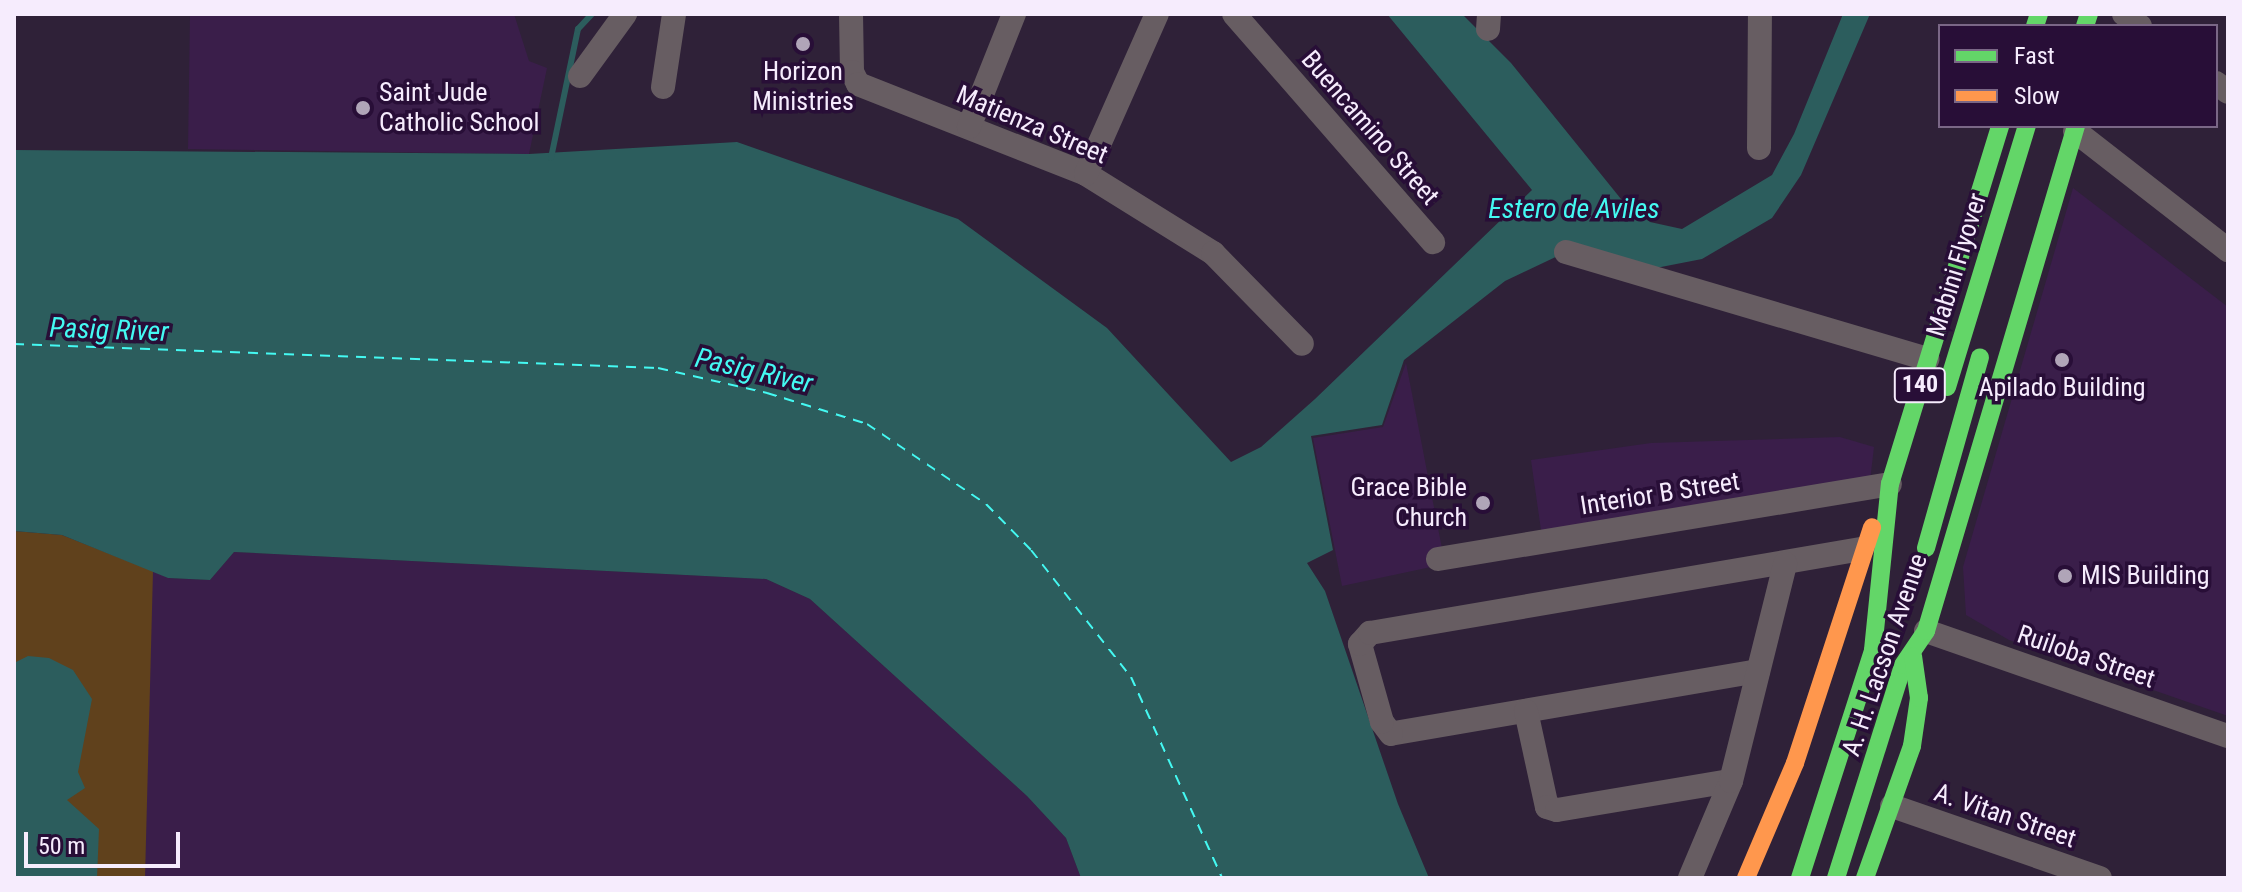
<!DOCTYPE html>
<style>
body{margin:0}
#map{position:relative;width:2242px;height:892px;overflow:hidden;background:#2f2138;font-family:"Roboto Condensed",sans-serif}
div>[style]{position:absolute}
.built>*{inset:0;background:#3a1e4a}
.green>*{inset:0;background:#60411c}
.water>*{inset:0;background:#2c5d5d}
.stream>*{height:6px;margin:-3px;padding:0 3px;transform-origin:3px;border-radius:3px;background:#2c5d5d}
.ferry>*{height:2px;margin-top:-1px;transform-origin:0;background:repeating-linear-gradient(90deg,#44f9f2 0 10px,transparent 0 18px)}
.street>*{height:24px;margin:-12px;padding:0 12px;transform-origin:12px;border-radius:12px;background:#675d62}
.fast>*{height:18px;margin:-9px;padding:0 9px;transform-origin:9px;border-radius:9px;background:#63d668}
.slow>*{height:18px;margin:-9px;padding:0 9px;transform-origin:9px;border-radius:9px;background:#ff974d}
.dots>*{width:22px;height:22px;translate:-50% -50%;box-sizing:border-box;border:4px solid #280e37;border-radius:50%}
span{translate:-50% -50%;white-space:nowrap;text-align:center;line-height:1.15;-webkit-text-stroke:7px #280e37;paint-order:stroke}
.shield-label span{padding:2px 6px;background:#280e37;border:2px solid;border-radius:6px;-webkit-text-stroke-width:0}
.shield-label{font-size:24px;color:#f6ecfd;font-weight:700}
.poi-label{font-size:26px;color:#f6ecfd}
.left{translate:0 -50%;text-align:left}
.right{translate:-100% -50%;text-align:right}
.street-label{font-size:26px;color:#f6ecfd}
.water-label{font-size:28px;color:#44f9f2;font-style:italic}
.frame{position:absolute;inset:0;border:16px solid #f6ecfd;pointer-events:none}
.legend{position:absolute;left:1938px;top:24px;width:280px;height:104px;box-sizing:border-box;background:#280e37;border:2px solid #7a6786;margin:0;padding:10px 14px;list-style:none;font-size:24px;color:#f6ecfd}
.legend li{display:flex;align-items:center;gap:16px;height:40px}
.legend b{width:40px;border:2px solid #7a6786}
.scale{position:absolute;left:24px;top:832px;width:156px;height:36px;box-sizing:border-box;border:4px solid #f6ecfd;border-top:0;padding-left:10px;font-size:24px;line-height:28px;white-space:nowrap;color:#f6ecfd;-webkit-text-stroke:6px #280e37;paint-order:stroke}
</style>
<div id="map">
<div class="built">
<i style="clip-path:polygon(190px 14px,514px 14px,529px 61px,547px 68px,529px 154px,188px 149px)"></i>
<i style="clip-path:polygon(2073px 188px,2228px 307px,2228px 716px,2009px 640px,1966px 615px,1963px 567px)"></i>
<i style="clip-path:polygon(1406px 363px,1445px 564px,1342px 586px,1313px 438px,1383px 427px)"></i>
<i style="clip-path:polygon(1840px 437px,1874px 447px,1870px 481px,1542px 537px,1531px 460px,1651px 443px)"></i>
<i style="clip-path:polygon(14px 531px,126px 558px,168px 578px,210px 580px,234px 552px,766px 579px,810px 599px,1027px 796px,1066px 838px,1081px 878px,14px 878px)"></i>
</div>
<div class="green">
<i style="clip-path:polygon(14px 531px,62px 535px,153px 571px,145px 878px,14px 878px)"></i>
</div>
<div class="water">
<i style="clip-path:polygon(1387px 14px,1462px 14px,1511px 63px,1621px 199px,1650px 222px,1682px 229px,1772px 175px,1794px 134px,1843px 14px,1870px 14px,1801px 175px,1772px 218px,1702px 259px,1661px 267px,1618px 267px,1564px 253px,1505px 281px,1404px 360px,1382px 425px,1311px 436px,1333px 550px,1307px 563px,1325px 591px,1398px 804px,1429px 878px,1081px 878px,1066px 838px,1027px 796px,810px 599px,766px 579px,234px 552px,210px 580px,168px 578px,62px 535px,14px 531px,14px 150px,529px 154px,737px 142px,958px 219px,1107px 328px,1231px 462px,1261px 447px,1315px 399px,1532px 190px)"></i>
<i style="clip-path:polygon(28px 656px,49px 658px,73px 670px,92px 699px,78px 772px,85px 788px,67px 800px,99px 829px,97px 878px,14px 878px,14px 663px)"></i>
</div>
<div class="stream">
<i style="left:551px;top:158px;width:132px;rotate:-78.2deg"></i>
<i style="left:578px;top:29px;width:21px;rotate:-47deg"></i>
</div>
<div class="ferry">
<i style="left:14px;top:344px;width:644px;rotate:2.13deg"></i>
<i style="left:658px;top:368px;width:112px;rotate:12.9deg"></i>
<i style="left:767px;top:393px;width:105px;rotate:17.2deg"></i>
<i style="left:867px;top:424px;width:143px;rotate:33.9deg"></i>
<i style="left:986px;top:504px;width:64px;rotate:45.6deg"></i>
<i style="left:1031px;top:550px;width:162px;rotate:51.8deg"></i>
<i style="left:1131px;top:677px;width:221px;rotate:65.6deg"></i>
</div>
<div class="street">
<i style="left:851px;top:14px;width:58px;rotate:89deg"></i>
<i style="left:852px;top:72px;width:13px;rotate:63deg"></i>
<i style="left:858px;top:84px;width:245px;rotate:21.5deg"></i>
<i style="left:1086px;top:174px;width:150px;rotate:31.9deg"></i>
<i style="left:1213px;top:253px;width:127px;rotate:45.6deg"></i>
<i style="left:1234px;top:14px;width:303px;rotate:48.9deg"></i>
<i style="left:2124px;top:14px;width:20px;rotate:37deg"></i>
<i style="left:1488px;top:29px;width:15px;rotate:-86deg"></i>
<i style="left:580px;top:76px;width:77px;rotate:-54deg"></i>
<i style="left:2216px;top:83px;width:15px;rotate:37deg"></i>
<i style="left:663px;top:87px;width:74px;rotate:-81.4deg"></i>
<i style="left:969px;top:127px;width:122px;rotate:-68.3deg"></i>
<i style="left:2075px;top:131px;width:194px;rotate:37.9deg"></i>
<i style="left:1759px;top:148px;width:134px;rotate:-89.6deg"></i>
<i style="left:1086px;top:174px;width:175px;rotate:-66.1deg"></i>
<i style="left:1566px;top:252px;width:377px;rotate:16.5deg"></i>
<i style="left:1438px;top:559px;width:458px;rotate:-9.4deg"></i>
<i style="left:1926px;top:631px;width:320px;rotate:19.2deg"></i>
<i style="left:1758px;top:671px;width:372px;rotate:170.3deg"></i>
<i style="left:1391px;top:734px;width:15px;rotate:-127deg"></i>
<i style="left:1382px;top:722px;width:81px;rotate:-105.8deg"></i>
<i style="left:1360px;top:644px;width:15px;rotate:-48deg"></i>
<i style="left:1370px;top:633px;width:499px;rotate:-9.7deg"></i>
<i style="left:1526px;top:711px;width:98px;rotate:77.7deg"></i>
<i style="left:1547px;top:807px;width:10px;rotate:17deg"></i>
<i style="left:1557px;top:810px;width:176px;rotate:-9.5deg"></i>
<i style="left:1892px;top:806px;width:220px;rotate:19.1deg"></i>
<i style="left:1690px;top:878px;width:105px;rotate:-67.1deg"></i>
<i style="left:1731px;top:781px;width:224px;rotate:-76deg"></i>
</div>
<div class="fast">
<i style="left:2035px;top:26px;width:13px;rotate:-72deg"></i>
<i style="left:2085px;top:26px;width:13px;rotate:-72deg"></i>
<i style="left:1947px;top:387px;width:273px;rotate:-73deg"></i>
<i style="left:1926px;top:548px;width:198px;rotate:-74.2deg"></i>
<i style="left:1800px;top:878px;width:239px;rotate:-72.2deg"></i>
<i style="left:1873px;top:650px;width:167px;rotate:-84.2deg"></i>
<i style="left:1890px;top:484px;width:375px;rotate:-72.9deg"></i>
<i style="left:1836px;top:878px;width:223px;rotate:-72.5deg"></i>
<i style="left:1903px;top:665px;width:41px;rotate:-55.9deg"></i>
<i style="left:1926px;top:631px;width:527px;rotate:-73.46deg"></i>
<i style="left:1865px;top:878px;width:140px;rotate:-70.4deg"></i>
<i style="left:1912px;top:746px;width:49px;rotate:-81.7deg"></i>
<i style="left:1919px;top:698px;width:42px;rotate:-98.1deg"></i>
</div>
<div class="slow">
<i style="left:1746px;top:878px;width:125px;rotate:-66.9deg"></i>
<i style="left:1795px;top:763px;width:248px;rotate:-71.9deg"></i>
</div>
<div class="dots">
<i style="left:803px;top:44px;background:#b0a5b8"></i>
<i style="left:363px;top:108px;background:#b0a5b8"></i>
<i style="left:2062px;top:360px;background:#b0a5b8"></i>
<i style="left:1483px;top:503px;background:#b0a5b8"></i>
<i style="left:2065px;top:576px;background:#b0a5b8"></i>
</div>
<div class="shield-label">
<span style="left:1920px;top:385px">140</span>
</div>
<div class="poi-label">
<span style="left:803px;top:87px">Horizon<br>Ministries</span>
<span class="left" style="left:379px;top:108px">Saint Jude<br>Catholic School</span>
<span style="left:2062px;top:388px">Apilado Building</span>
<span class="right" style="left:1467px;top:503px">Grace Bible<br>Church</span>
<span class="left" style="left:2081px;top:576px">MIS Building</span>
</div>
<div class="street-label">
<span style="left:1032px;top:125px;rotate:23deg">Matienza Street</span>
<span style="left:1370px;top:128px;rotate:49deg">Buencamino Street</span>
<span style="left:1957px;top:265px;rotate:-73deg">Mabini Flyover</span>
<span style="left:1660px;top:494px;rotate:-9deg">Interior B Street</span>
<span style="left:1885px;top:655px;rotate:-71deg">A. H. Lacson Avenue</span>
<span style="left:2086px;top:657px;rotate:19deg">Ruiloba Street</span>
<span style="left:2005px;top:816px;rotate:19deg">A. Vitan Street</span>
</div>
<div class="water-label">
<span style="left:1574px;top:209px">Estero de Aviles</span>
<span style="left:109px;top:330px;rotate:2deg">Pasig River</span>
<span style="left:754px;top:371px;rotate:13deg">Pasig River</span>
</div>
<div class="frame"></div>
<ul class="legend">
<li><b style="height:10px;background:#63d668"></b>Fast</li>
<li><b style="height:10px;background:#ff974d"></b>Slow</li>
</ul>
<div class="scale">50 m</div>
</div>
